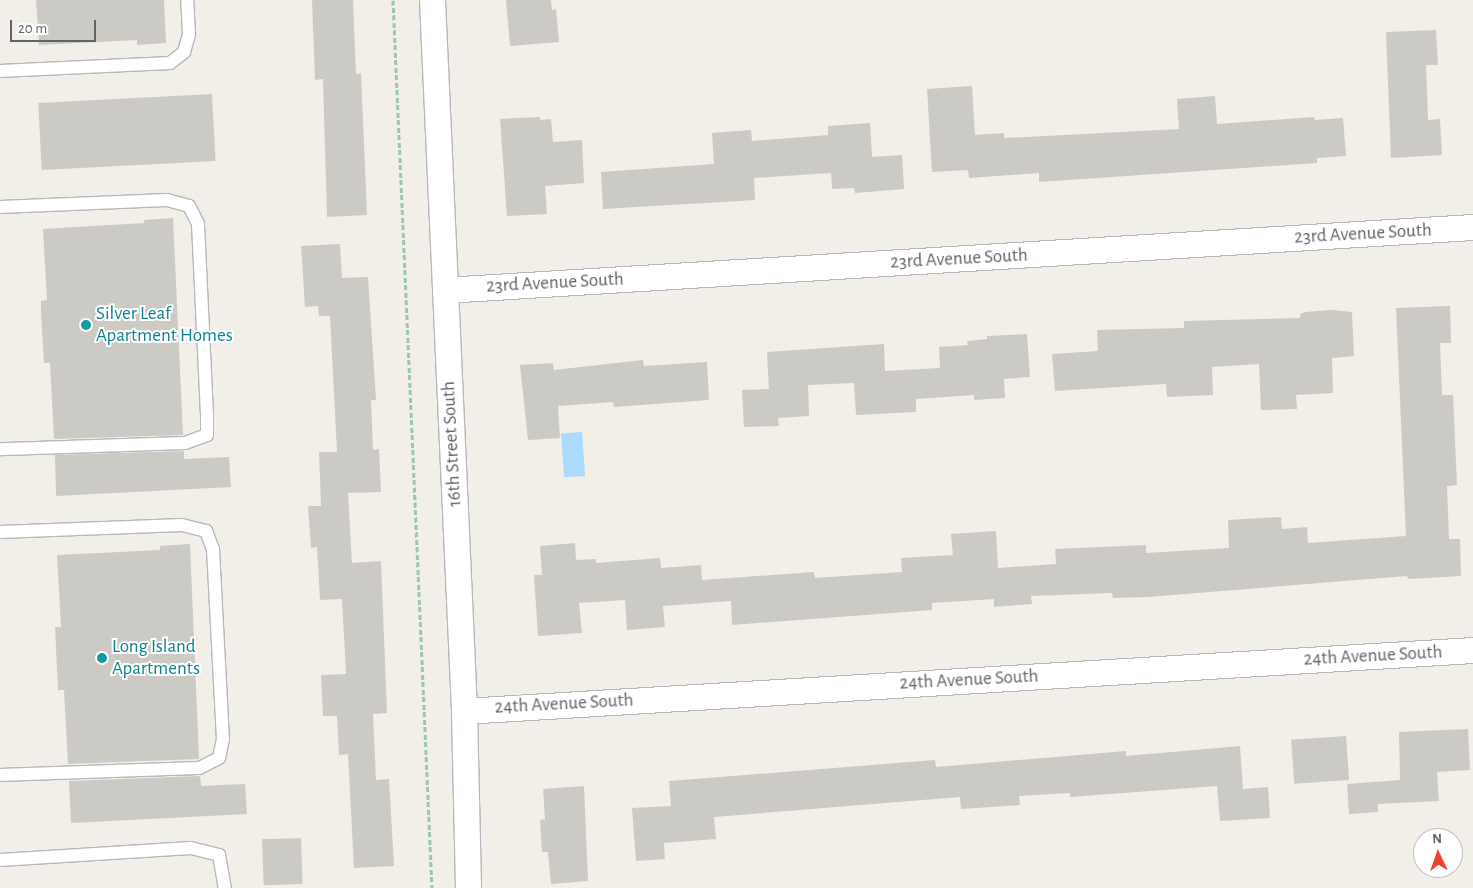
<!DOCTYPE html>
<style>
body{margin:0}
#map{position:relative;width:1473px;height:888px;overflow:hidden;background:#f1efe8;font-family:"Alegreya Sans",sans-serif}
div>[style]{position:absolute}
.water>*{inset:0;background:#aadaff;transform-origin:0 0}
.building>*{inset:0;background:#cccac5;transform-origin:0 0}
.path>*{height:3px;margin-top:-1.5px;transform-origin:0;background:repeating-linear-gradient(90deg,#9cc7a9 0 5px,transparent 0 7.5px)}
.roads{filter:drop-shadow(1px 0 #b5b8bc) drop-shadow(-1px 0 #b5b8bc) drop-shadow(0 1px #b5b8bc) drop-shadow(0 -1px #b5b8bc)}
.service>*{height:12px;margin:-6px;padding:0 6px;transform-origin:6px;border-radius:6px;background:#fff}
.minor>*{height:25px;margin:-12.5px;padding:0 12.5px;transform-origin:12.5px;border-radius:12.5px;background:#fff}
.dots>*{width:14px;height:14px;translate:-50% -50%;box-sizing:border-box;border:2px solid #fff;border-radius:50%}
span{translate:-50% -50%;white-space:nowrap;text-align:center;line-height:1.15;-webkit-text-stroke:4px #fff;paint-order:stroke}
.street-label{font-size:19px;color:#5f6368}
.culture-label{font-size:19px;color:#0d838f}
.left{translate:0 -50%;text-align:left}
.north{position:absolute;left:1413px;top:828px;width:50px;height:50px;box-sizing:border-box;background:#fff;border:1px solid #bfc1c3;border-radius:50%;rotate:357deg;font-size:14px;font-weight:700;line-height:20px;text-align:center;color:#5f6368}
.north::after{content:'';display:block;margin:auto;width:18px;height:22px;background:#ea4335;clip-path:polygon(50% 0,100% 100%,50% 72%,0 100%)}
.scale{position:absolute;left:10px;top:20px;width:86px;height:22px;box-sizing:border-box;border:2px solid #5f6368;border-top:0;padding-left:6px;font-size:15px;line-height:18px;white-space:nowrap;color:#5f6368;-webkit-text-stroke:4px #fff;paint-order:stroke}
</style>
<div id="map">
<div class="water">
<i style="left:582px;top:432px;width:44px;height:21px;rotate:86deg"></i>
</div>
<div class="building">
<i style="clip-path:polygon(36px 0,164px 0,166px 43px,137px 45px,137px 40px,39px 45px)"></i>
<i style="clip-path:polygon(312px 0,353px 0,356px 74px,361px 73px,367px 215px,327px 217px,323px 79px,315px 80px)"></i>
<i style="clip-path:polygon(506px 0,551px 0,552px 10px,556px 9px,559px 42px,510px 46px)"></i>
<i style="clip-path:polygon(1436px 30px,1438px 65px,1426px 65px,1428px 120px,1440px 119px,1442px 155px,1391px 158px,1386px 32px)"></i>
<i style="clip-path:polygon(972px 86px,975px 135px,1004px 133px,1004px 138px,1179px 129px,1177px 99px,1215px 96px,1217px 124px,1314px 117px,1315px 120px,1343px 118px,1346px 156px,1317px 158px,1317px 163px,1039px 182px,1039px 173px,969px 178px,968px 170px,932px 172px,927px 89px)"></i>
<i style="left:212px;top:94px;width:67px;height:174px;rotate:87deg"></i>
<i style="clip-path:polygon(540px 117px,540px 120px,551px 119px,553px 142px,582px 140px,584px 183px,545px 186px,547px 214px,507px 216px,500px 119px)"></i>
<i style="clip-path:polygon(870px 123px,872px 157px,902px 155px,904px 189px,855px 193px,854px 188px,832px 189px,831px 173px,754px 178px,755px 200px,603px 209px,601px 172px,714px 164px,712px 133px,751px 130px,752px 141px,828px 135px,828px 126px)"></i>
<i style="clip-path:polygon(173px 218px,183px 435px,54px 439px,50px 363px,44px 363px,41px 313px,41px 301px,47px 300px,43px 229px,144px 223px,144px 220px)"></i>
<i style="clip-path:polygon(340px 244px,342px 278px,368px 277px,376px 400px,371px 400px,373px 450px,379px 449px,381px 492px,348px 493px,352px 563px,381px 561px,387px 713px,373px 714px,376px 780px,389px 779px,394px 866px,354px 868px,348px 754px,339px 755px,337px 716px,323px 716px,321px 675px,346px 674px,342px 599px,320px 600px,317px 547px,311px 548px,308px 506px,321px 506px,319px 452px,337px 452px,330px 316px,319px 316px,318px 306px,305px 307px,301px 246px)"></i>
<i style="clip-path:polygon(1450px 306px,1451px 343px,1440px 343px,1442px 395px,1453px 395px,1457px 485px,1447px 486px,1449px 539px,1460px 539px,1461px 576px,1408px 579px,1407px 576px,1148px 597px,1113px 598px,1112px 593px,1031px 596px,1032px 604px,994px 607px,994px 599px,932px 603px,932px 610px,732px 625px,731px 601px,663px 606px,665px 627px,627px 630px,625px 600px,579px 603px,582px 633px,538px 636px,534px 575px,542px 575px,540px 546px,575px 543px,576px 560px,596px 559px,596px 563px,660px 558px,661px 568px,701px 565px,702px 580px,814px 572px,815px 578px,902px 572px,901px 558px,953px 555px,951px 534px,996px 531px,998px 568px,1056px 564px,1055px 549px,1146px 545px,1146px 553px,1229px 548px,1228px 520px,1281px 517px,1282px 529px,1307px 527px,1308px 543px,1406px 536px,1396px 308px)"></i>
<i style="clip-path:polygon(1332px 310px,1352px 312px,1354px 356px,1332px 358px,1333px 393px,1296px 395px,1297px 409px,1261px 410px,1259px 364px,1212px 367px,1213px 395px,1167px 397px,1166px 384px,1055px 391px,1052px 354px,1098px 351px,1097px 330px,1184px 328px,1184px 321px,1300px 318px,1300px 314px,1305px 312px)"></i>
<i style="clip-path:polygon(1027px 334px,1030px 377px,1004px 379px,1005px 398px,974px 400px,974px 395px,916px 399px,916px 412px,856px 415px,854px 383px,808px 385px,809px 416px,778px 418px,779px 426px,744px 427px,742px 390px,769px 389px,767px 352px,884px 344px,885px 371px,940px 368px,939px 347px,968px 345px,967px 341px,987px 339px,987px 336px)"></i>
<i style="clip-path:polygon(643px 360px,644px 366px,707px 362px,709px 400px,614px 407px,613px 402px,558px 406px,560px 438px,528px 440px,520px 365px,553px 363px,554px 370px)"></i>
<i style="clip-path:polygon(184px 451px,184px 459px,229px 457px,231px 487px,56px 496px,55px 455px)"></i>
<i style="clip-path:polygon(190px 544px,199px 759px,68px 764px,64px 690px,58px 690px,55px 627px,61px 627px,57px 555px,160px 550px,160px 546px)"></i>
<i style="clip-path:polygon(1468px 729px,1470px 770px,1437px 772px,1439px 801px,1378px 804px,1378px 812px,1349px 814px,1347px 784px,1400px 780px,1399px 732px)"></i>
<i style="left:1346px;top:736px;width:44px;height:55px;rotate:86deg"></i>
<i style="clip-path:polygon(1240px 746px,1243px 789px,1268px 787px,1270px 818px,1220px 821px,1217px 786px,1070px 797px,1070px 793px,1019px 796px,1020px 805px,961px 809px,960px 797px,714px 817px,716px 839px,664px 843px,665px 859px,636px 861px,632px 808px,671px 806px,669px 781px,935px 760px,936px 767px,1126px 751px,1126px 756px)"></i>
<i style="clip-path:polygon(200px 776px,201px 786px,245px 784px,247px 814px,71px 823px,69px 781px)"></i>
<i style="clip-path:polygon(584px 786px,588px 881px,551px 884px,548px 852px,542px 852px,540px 820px,545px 819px,543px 789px)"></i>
<i style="left:301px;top:838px;width:46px;height:39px;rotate:88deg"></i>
</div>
<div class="path">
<i style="left:393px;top:0;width:889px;rotate:87.49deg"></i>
</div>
<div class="roads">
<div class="service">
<i style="left:0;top:71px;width:170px;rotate:-2.7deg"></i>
<i style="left:170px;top:63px;width:18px;rotate:-38deg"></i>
<i style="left:184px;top:52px;width:19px;rotate:-74deg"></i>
<i style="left:189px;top:34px;width:34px;rotate:-93deg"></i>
<i style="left:0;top:207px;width:167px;rotate:-2.4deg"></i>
<i style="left:167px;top:200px;width:23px;rotate:15deg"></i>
<i style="left:189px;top:206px;width:20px;rotate:63deg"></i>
<i style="left:198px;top:224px;width:193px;rotate:87.3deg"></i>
<i style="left:207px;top:417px;width:18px;rotate:90deg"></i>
<i style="left:207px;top:435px;width:23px;rotate:160deg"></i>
<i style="left:185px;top:443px;width:185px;rotate:178.1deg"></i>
<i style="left:0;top:532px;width:182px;rotate:-2.2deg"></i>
<i style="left:182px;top:525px;width:25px;rotate:14deg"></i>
<i style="left:206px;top:531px;width:19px;rotate:69deg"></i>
<i style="left:213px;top:549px;width:190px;rotate:87deg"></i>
<i style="left:223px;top:739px;width:19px;rotate:102deg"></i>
<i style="left:219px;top:758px;width:22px;rotate:153deg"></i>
<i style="left:199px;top:768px;width:199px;rotate:178deg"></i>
<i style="left:0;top:860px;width:191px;rotate:-3.6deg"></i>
<i style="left:191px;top:848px;width:29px;rotate:14deg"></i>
<i style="left:219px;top:855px;width:34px;rotate:80deg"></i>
</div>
<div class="minor">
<i style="left:432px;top:0;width:712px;rotate:87.42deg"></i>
<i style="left:464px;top:711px;width:177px;rotate:88.7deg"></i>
<i style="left:445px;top:290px;width:1030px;rotate:-3.51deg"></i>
<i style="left:464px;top:711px;width:1011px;rotate:-3.46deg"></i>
</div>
</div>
<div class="dots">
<i style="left:86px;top:325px;background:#0f9aa8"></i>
<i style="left:102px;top:658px;background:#0f9aa8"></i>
</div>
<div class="street-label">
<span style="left:1363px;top:234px;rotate:-3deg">23rd Avenue South</span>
<span style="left:959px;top:259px;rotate:-3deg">23rd Avenue South</span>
<span style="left:555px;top:283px;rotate:-3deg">23rd Avenue South</span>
<span style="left:452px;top:444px;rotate:-93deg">16th Street South</span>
<span style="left:1373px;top:656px;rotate:-3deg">24th Avenue South</span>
<span style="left:969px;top:680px;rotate:-3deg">24th Avenue South</span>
<span style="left:564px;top:704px;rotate:-3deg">24th Avenue South</span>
</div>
<div class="culture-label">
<span class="left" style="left:96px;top:325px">Silver Leaf<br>Apartment Homes</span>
<span class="left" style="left:112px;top:658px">Long Island<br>Apartments</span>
</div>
<div class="north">N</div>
<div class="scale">20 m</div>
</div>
